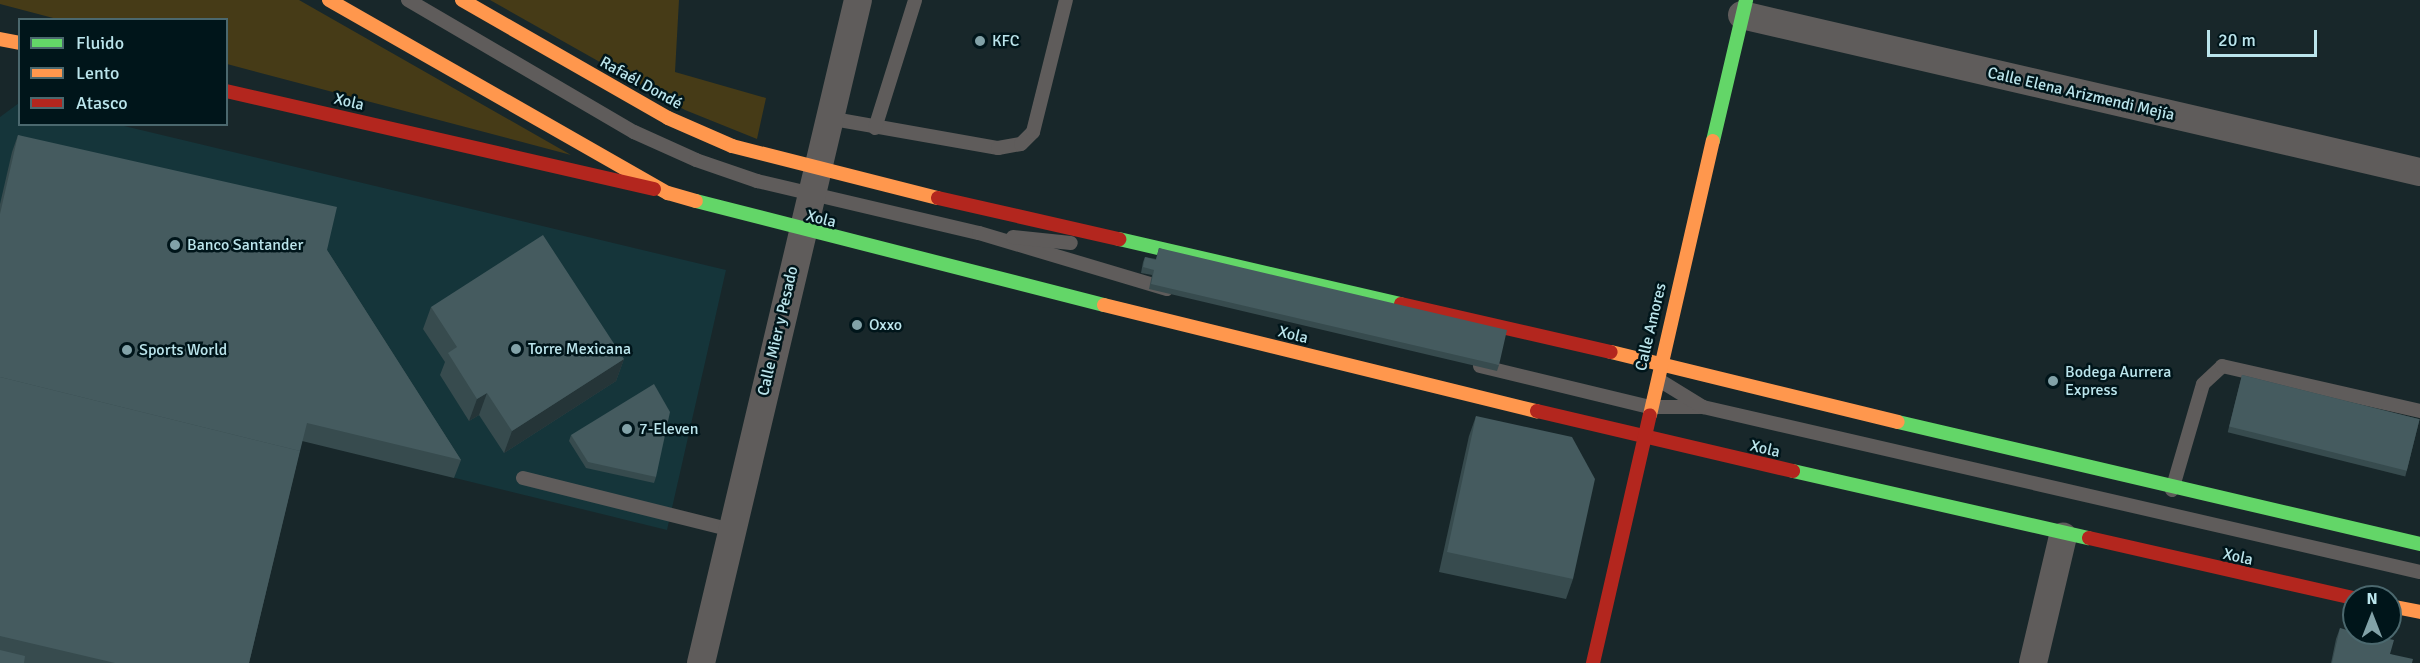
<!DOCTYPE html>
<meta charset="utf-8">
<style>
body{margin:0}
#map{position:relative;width:2420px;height:663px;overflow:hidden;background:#18272a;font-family:Signika,sans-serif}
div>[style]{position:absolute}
.built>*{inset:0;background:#15353a}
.green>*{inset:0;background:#463b17}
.lane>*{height:14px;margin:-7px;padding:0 7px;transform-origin:7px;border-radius:7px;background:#5f5c5b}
.street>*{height:28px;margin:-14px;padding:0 14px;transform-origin:14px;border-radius:14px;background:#5f5c5b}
.fast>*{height:14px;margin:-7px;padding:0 7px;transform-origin:7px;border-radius:7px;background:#63d668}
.slow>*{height:14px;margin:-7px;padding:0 7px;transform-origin:7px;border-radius:7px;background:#ff974d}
.jam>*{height:14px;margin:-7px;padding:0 7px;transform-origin:7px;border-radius:7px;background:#b3261e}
.wall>*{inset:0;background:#374b4e;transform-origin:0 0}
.shaded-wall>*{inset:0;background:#253538}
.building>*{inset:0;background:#455b5f;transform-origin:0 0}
.dots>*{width:16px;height:16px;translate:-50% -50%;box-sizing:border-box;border:3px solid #00151a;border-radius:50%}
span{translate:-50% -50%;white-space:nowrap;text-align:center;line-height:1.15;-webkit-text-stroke:5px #00151a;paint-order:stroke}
.poi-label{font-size:16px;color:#bbe5ec}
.left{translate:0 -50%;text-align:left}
.street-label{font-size:16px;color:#bbe5ec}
.legend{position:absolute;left:18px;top:18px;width:210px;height:108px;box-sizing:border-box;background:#00151a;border:2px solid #4b686e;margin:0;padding:8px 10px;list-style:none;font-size:18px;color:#bbe5ec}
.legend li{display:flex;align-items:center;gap:12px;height:30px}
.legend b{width:30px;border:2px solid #4b686e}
.north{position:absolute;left:2342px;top:585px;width:60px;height:60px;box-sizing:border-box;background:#00151a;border:2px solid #4b686e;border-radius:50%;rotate:0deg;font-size:16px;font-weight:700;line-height:24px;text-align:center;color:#bbe5ec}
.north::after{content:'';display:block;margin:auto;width:21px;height:27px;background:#82a2a8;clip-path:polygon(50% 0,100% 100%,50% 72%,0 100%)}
.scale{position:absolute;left:2207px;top:30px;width:110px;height:27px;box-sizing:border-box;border:3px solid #bbe5ec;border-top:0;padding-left:8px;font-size:18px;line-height:21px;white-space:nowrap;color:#bbe5ec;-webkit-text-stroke:4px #00151a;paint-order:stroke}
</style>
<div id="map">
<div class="built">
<i style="clip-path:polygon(19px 103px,20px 124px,120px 125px,726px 270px,667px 530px,301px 440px,20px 663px,0 658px,0 117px)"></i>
</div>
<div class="green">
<i style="clip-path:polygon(0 0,299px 0,571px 155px,227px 64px,226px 20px,57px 19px,0 4px)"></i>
<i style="clip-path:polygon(490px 0,679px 0,675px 72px,766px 98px,757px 139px,685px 110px)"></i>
</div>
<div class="lane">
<i style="left:408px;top:0;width:262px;rotate:30.3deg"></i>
<i style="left:634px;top:132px;width:68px;rotate:24.3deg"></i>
<i style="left:696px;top:160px;width:65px;rotate:19deg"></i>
<i style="left:757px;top:181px;width:228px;rotate:13.2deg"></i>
<i style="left:979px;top:233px;width:196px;rotate:16.6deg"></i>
<i style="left:828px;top:118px;width:173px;rotate:10deg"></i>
<i style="left:998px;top:148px;width:23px;rotate:-10deg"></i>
<i style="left:1021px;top:144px;width:17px;rotate:-45deg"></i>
<i style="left:1033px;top:132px;width:136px;rotate:-76deg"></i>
<i style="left:875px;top:128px;width:134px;rotate:-72.6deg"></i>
<i style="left:1013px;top:237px;width:58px;rotate:5.9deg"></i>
<i style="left:1480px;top:366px;width:174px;rotate:13.6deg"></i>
<i style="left:1649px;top:407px;width:54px"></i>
<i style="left:1703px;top:407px;width:736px;rotate:12.96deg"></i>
<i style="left:1659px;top:380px;width:52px;rotate:31.5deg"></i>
<i style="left:523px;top:478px;width:215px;rotate:14deg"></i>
<i style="left:2172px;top:490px;width:110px;rotate:-73.7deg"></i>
<i style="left:2203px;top:384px;width:26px;rotate:-43deg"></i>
<i style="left:2222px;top:366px;width:203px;rotate:12.8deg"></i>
</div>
<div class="street">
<i style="left:1742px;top:15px;width:696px;rotate:13.04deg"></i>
<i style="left:701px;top:663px;width:681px;rotate:-76.68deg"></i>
<i style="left:2033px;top:663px;width:130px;rotate:-76.7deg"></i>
</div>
<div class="fast">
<i style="left:1713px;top:141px;width:145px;rotate:-76.8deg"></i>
<i style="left:696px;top:201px;width:421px;rotate:14.3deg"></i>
<i style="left:1119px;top:239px;width:289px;rotate:13deg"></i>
<i style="left:1898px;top:422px;width:536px;rotate:13.15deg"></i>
<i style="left:1793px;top:471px;width:303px;rotate:12.8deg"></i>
</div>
<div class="slow">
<i style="left:329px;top:0;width:390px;rotate:29.7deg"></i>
<i style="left:668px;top:193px;width:29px;rotate:16deg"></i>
<i style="left:462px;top:0;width:237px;rotate:29.8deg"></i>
<i style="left:668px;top:118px;width:70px;rotate:23.6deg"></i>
<i style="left:732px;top:146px;width:212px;rotate:14.2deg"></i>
<i style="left:0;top:39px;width:20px;rotate:11deg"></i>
<i style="left:1104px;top:305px;width:446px;rotate:13.8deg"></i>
<i style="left:1611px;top:352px;width:295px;rotate:13.7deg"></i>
<i style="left:1650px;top:415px;width:281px;rotate:-77.1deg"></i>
<i style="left:2390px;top:606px;width:31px;rotate:11deg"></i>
</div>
<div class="jam">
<i style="left:226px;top:91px;width:439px;rotate:12.9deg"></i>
<i style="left:938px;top:198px;width:186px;rotate:12.8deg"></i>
<i style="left:1401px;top:304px;width:215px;rotate:12.9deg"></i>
<i style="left:1537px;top:411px;width:263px;rotate:13.2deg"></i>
<i style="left:2089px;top:538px;width:272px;rotate:12.8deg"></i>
<i style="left:1593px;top:663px;width:254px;rotate:-77.1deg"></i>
</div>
<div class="wall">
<i style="clip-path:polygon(18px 135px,327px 250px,461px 460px,454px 478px,302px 441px,249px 663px,0 663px,0 204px,12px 152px)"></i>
<i style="clip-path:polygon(1159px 248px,1499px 365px,1497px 371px,1149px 289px,1152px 275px,1141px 273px,1143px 262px,1145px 257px,1156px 259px)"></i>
<i style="clip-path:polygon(431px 307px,624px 359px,616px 381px,504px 453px,479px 415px,469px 421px,440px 375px,445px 362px,423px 329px)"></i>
<i style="left:2242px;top:375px;width:183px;height:59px;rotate:14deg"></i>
<i style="clip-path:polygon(1476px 416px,1573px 579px,1566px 599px,1439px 572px,1469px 436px)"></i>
<i style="clip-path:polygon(571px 435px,656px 477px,654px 483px,586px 468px,569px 441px)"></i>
<i style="clip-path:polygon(2340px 628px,2390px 654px,2412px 663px,2331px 663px,2336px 639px)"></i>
</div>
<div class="shaded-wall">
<i style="clip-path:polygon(624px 359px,616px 381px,504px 453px,512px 431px)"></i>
<i style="clip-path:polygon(487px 393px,479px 415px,469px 421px,477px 399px)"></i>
</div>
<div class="building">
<i style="clip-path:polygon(18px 135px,337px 207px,327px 250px,461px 460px,307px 423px,300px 451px,0 377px,0 214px)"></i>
<i style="clip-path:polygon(543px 235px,624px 359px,512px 431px,487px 393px,477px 399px,448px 353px,457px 347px,431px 307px)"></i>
<i style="clip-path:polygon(1159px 248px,1507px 330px,1499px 365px,1151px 284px,1154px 270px,1143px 267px,1145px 257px,1156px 260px)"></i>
<i style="left:2242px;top:375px;width:183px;height:53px;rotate:14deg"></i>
<i style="clip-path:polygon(0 377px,300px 451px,249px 663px,115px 663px,0 636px)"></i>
<i style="clip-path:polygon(654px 384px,670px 412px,656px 477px,588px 462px,571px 435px)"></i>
<i style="clip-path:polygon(1476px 416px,1572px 437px,1595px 479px,1573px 579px,1447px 552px)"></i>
<i style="clip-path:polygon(2340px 628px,2354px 632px,2354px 633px,2361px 633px,2394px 640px,2390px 654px,2413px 659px,2412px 663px,2332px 663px)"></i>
<i style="clip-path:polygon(0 650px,25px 656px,24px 663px,0 663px)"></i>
</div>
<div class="dots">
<i style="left:980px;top:41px;background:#82a2a8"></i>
<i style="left:175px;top:245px;background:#82a2a8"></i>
<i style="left:857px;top:325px;background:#82a2a8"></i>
<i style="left:516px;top:349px;background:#82a2a8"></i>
<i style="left:127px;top:350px;background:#82a2a8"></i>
<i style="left:2053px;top:381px;background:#82a2a8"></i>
<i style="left:627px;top:429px;background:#82a2a8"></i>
</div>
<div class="poi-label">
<span class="left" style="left:992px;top:41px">KFC</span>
<span class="left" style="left:187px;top:245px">Banco Santander</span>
<span class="left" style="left:869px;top:325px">Oxxo</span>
<span class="left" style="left:528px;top:349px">Torre Mexicana</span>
<span class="left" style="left:139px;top:350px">Sports World</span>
<span class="left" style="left:2065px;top:381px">Bodega Aurrera<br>Express</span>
<span class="left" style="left:639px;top:429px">7-Eleven</span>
</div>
<div class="street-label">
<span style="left:641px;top:83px;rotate:29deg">Rafaél Dondé</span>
<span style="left:2081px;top:94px;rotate:13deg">Calle Elena Arizmendi Mejía</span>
<span style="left:349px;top:102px;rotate:13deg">Xola</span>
<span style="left:821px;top:219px;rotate:14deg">Xola</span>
<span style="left:1651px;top:327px;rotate:-77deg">Calle Amores</span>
<span style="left:778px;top:331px;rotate:-77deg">Calle Mier y Pesado</span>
<span style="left:1293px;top:335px;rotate:14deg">Xola</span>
<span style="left:1765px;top:449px;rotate:13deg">Xola</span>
<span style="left:2238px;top:557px;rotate:12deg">Xola</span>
</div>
<ul class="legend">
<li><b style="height:8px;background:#63d668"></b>Fluido</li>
<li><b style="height:8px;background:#ff974d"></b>Lento</li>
<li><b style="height:8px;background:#b3261e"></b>Atasco</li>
</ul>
<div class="north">N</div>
<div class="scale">20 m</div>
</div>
